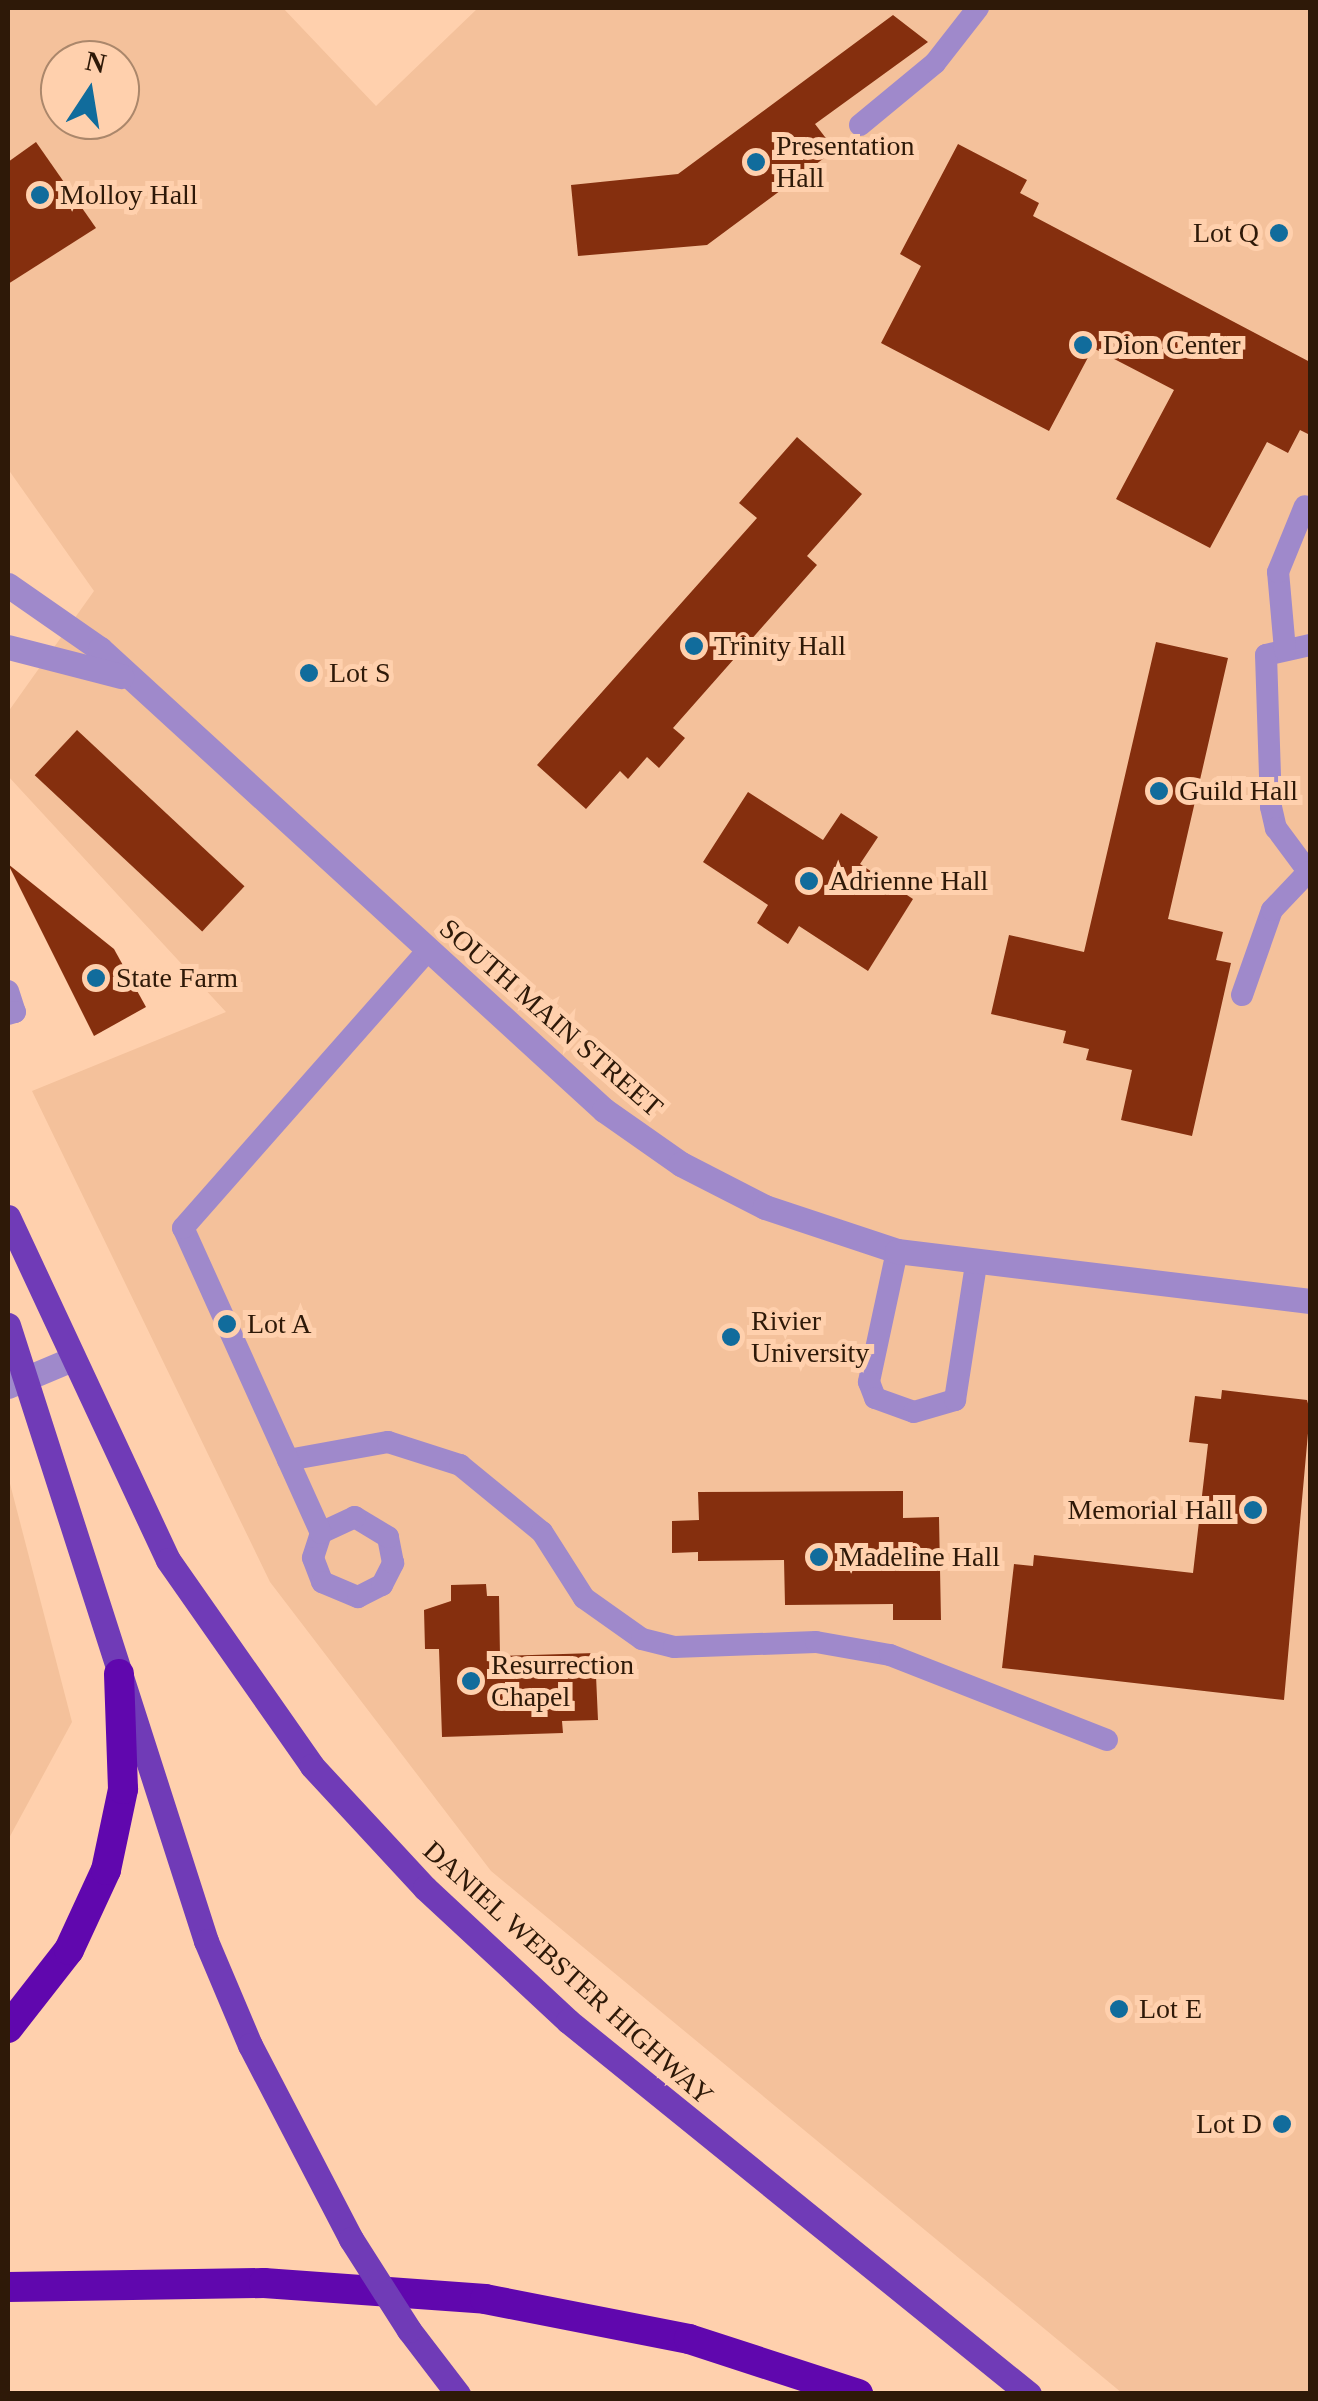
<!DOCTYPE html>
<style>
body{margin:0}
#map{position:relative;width:1318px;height:2401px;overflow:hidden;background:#ffd0ad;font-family:Georgia,serif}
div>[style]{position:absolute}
.built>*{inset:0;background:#f4c19b}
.building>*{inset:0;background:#852f0e;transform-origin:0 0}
.service>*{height:22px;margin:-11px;padding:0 11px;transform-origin:11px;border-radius:11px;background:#9f89cb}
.minor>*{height:25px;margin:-12.5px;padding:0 12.5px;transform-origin:12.5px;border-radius:12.5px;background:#9f89cb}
.tertiary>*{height:25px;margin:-12.5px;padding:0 12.5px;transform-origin:12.5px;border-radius:12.5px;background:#9f89cb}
.primary>*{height:25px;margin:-12.5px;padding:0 12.5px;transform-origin:12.5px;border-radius:12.5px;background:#703bb7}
.motorway>*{height:30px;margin:-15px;padding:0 15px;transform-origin:15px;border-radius:15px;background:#6007ae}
.primary-bridge>*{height:25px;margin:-12.5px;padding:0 12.5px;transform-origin:12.5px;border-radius:12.5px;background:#703bb7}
.dots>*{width:28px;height:28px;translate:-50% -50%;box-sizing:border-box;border:5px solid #ffd0ad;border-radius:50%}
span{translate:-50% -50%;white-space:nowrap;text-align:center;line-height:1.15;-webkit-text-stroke:10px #ffd0ad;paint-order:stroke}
.poi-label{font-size:28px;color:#2e1908}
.left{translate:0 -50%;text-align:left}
.right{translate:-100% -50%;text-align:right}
.street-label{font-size:28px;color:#2e1908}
.frame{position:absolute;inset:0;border:10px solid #2e1908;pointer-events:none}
.north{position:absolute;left:40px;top:40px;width:100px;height:100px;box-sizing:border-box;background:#ffd0ad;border:2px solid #ab876b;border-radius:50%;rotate:12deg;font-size:28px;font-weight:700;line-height:40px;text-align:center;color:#2e1908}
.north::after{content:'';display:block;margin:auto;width:35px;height:45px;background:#116c9c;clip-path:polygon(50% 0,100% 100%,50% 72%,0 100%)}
</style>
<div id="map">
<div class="built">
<i style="clip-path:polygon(evenodd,8px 8px,283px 8px,376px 106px,478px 8px,1310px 8px,1310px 2393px,1122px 2393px,491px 1871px,270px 1582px,32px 1091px,226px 1012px,8px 776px,8px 712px,94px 591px,8px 469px,8px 8px,60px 60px,120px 60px,120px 120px,60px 120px,60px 60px)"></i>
<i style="clip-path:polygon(8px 1476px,72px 1722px,8px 1840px)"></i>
</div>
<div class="building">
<i style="clip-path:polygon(893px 15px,928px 42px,815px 124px,835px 150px,707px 245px,578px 256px,571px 185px,678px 174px)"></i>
<i style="clip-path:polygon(36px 142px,96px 228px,8px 284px,8px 162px)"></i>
<i style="clip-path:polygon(958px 144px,1027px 180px,1020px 193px,1039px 203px,1033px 216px,1310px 362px,1310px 435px,1300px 430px,1288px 453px,1267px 442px,1210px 548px,1116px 499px,1174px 390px,1093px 348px,1049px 431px,881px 343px,921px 266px,900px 254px)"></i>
<i style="clip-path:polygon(797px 437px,862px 494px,807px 556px,817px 565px,673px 728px,685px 738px,659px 768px,647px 757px,628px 779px,620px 771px,586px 809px,537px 765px,757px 518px,739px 503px)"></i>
<i style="clip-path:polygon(1156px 642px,1228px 658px,1168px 919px,1223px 932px,1216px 960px,1231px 963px,1192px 1136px,1121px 1120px,1132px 1070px,1086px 1060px,1089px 1049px,1063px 1043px,1066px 1031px,991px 1014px,1009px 935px,1084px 952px)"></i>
<i style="left:77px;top:730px;width:229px;height:62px;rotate:43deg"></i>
<i style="clip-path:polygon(748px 792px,823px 840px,841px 813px,878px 837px,860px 864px,913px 899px,868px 971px,799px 926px,788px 944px,757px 923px,768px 905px,703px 862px)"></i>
<i style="clip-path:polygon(8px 864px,114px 949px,146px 1007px,94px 1036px)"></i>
<i style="clip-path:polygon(1222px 1390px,1307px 1400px,1310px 1411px,1284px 1700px,1002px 1668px,1014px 1564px,1033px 1566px,1034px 1555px,1193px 1573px,1208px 1444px,1189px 1442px,1195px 1396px,1221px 1399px)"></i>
<i style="clip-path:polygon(903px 1491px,903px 1518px,939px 1517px,941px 1620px,893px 1620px,893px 1604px,785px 1605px,784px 1560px,698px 1561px,698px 1552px,672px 1553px,672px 1521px,699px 1520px,698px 1492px)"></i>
<i style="clip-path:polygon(486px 1584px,487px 1596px,499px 1596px,500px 1656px,595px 1653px,598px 1720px,562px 1721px,563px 1733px,442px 1737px,439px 1649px,425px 1649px,424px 1610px,451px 1601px,451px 1585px)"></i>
</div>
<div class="service">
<i style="left:860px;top:125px;width:97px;rotate:-39.6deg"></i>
<i style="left:935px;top:63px;width:70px;rotate:-52deg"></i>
<i style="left:1310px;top:645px;width:45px;rotate:167.2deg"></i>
<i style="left:1266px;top:655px;width:152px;rotate:88.1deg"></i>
<i style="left:1271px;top:807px;width:22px;rotate:77deg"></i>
<i style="left:1276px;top:828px;width:57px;rotate:53.5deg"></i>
<i style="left:1285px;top:650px;width:78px;rotate:-95.1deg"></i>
<i style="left:1278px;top:572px;width:71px;rotate:-67.8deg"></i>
<i style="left:8px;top:991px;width:22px;rotate:72deg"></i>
<i style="left:15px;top:1012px;width:7px;rotate:164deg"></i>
<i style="left:1242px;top:995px;width:90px;rotate:-70.6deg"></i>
<i style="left:1272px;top:910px;width:52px;rotate:-46.5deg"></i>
<i style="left:897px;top:1251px;width:134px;rotate:102.1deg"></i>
<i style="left:869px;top:1382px;width:17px;rotate:69deg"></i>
<i style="left:875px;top:1398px;width:41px;rotate:19.7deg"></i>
<i style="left:914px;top:1412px;width:43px;rotate:-16.3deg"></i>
<i style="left:955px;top:1400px;width:138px;rotate:-81.2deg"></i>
<i style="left:288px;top:1460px;width:102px;rotate:-10.2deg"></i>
<i style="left:388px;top:1442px;width:76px;rotate:17.7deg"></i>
<i style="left:460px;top:1465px;width:106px;rotate:39.3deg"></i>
<i style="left:542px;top:1532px;width:78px;rotate:57.5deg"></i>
<i style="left:584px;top:1598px;width:71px;rotate:35.3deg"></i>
<i style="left:642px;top:1639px;width:33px;rotate:14deg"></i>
<i style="left:674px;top:1647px;width:142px;rotate:-2deg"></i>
<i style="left:816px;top:1642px;width:75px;rotate:10deg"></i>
<i style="left:890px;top:1655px;width:233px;rotate:21.4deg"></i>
<i style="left:321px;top:1533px;width:26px;rotate:108deg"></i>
<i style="left:313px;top:1558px;width:26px;rotate:69deg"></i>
<i style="left:322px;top:1582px;width:39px;rotate:23deg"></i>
<i style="left:358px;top:1597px;width:27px;rotate:-27deg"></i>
<i style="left:382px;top:1585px;width:25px;rotate:-63deg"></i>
<i style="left:393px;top:1563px;width:26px;rotate:-101deg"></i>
<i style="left:388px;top:1537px;width:39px;rotate:-149deg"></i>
<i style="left:355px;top:1517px;width:38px;rotate:155deg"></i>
<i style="left:321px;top:1533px;width:335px;rotate:-114.3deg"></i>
<i style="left:183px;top:1228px;width:371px;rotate:-48.6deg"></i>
</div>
<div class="minor">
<i style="left:8px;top:1386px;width:69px;rotate:-22.9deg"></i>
</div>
<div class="tertiary">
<i style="left:8px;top:585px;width:112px;rotate:34.8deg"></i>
<i style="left:100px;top:649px;width:683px;rotate:42.45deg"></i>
<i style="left:604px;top:1110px;width:94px;rotate:35deg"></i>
<i style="left:681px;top:1164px;width:94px;rotate:27.1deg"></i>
<i style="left:765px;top:1207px;width:139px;rotate:18.4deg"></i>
<i style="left:897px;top:1251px;width:416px;rotate:6.9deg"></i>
<i style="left:8px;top:647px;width:117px;rotate:14.4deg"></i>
</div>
<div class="primary">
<i style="left:8px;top:1217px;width:378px;rotate:65deg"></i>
<i style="left:168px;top:1560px;width:251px;rotate:55deg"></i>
<i style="left:312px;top:1766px;width:166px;rotate:47.2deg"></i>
<i style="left:425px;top:1888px;width:195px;rotate:42.9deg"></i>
<i style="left:568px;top:2021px;width:593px;rotate:38.98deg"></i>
<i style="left:8px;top:1325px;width:647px;rotate:72.18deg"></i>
<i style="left:206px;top:1941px;width:113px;rotate:67.1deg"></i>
<i style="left:250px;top:2045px;width:219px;rotate:62.5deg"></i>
<i style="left:409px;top:2330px;width:81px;rotate:52.6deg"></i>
</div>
<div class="motorway">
<i style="left:8px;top:2028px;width:99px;rotate:-52deg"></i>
<i style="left:69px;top:1950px;width:88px;rotate:-65.2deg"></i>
<i style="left:106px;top:1870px;width:83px;rotate:-78.1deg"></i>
<i style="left:123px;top:1789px;width:115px;rotate:-92deg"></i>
<i style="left:8px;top:2287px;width:256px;rotate:-0.9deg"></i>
<i style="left:264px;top:2283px;width:222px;rotate:4.1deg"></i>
<i style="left:485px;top:2299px;width:208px;rotate:11.1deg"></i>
<i style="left:689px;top:2339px;width:178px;rotate:18deg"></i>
</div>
<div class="primary-bridge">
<i style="left:351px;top:2239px;width:108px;rotate:57.5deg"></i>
</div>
<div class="dots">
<i style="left:756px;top:162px;background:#116c9c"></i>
<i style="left:40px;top:195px;background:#116c9c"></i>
<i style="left:1279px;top:233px;background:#116c9c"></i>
<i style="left:1083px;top:345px;background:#116c9c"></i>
<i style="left:694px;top:646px;background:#116c9c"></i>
<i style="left:309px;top:673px;background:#116c9c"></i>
<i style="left:1159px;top:791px;background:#116c9c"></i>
<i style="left:809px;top:881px;background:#116c9c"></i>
<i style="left:96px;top:978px;background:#116c9c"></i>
<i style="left:227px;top:1324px;background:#116c9c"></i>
<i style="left:731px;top:1337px;background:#116c9c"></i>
<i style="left:1253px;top:1510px;background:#116c9c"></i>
<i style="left:819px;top:1557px;background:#116c9c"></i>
<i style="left:471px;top:1681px;background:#116c9c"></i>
<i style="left:1119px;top:2009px;background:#116c9c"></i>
<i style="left:1282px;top:2124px;background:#116c9c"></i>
</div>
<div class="poi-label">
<span class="left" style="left:776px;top:162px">Presentation<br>Hall</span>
<span class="left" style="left:60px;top:195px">Molloy Hall</span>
<span class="right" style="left:1259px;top:233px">Lot Q</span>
<span class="left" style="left:1103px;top:345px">Dion Center</span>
<span class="left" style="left:714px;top:646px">Trinity Hall</span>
<span class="left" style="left:329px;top:673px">Lot S</span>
<span class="left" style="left:1179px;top:791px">Guild Hall</span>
<span class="left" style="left:829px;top:881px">Adrienne Hall</span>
<span class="left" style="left:116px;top:978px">State Farm</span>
<span class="left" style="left:751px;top:1337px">Rivier<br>University</span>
<span class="left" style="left:247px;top:1324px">Lot A</span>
<span class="right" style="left:1233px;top:1510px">Memorial Hall</span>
<span class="left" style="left:839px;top:1557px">Madeline Hall</span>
<span class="left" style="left:491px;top:1681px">Resurrection<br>Chapel</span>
<span class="left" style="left:1139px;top:2009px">Lot E</span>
<span class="right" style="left:1262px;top:2124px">Lot D</span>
</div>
<div class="street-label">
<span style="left:551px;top:1018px;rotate:41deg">SOUTH MAIN STREET</span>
<span style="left:568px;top:1973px;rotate:42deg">DANIEL WEBSTER HIGHWAY</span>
</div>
<div class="frame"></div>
<div class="north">N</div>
</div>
